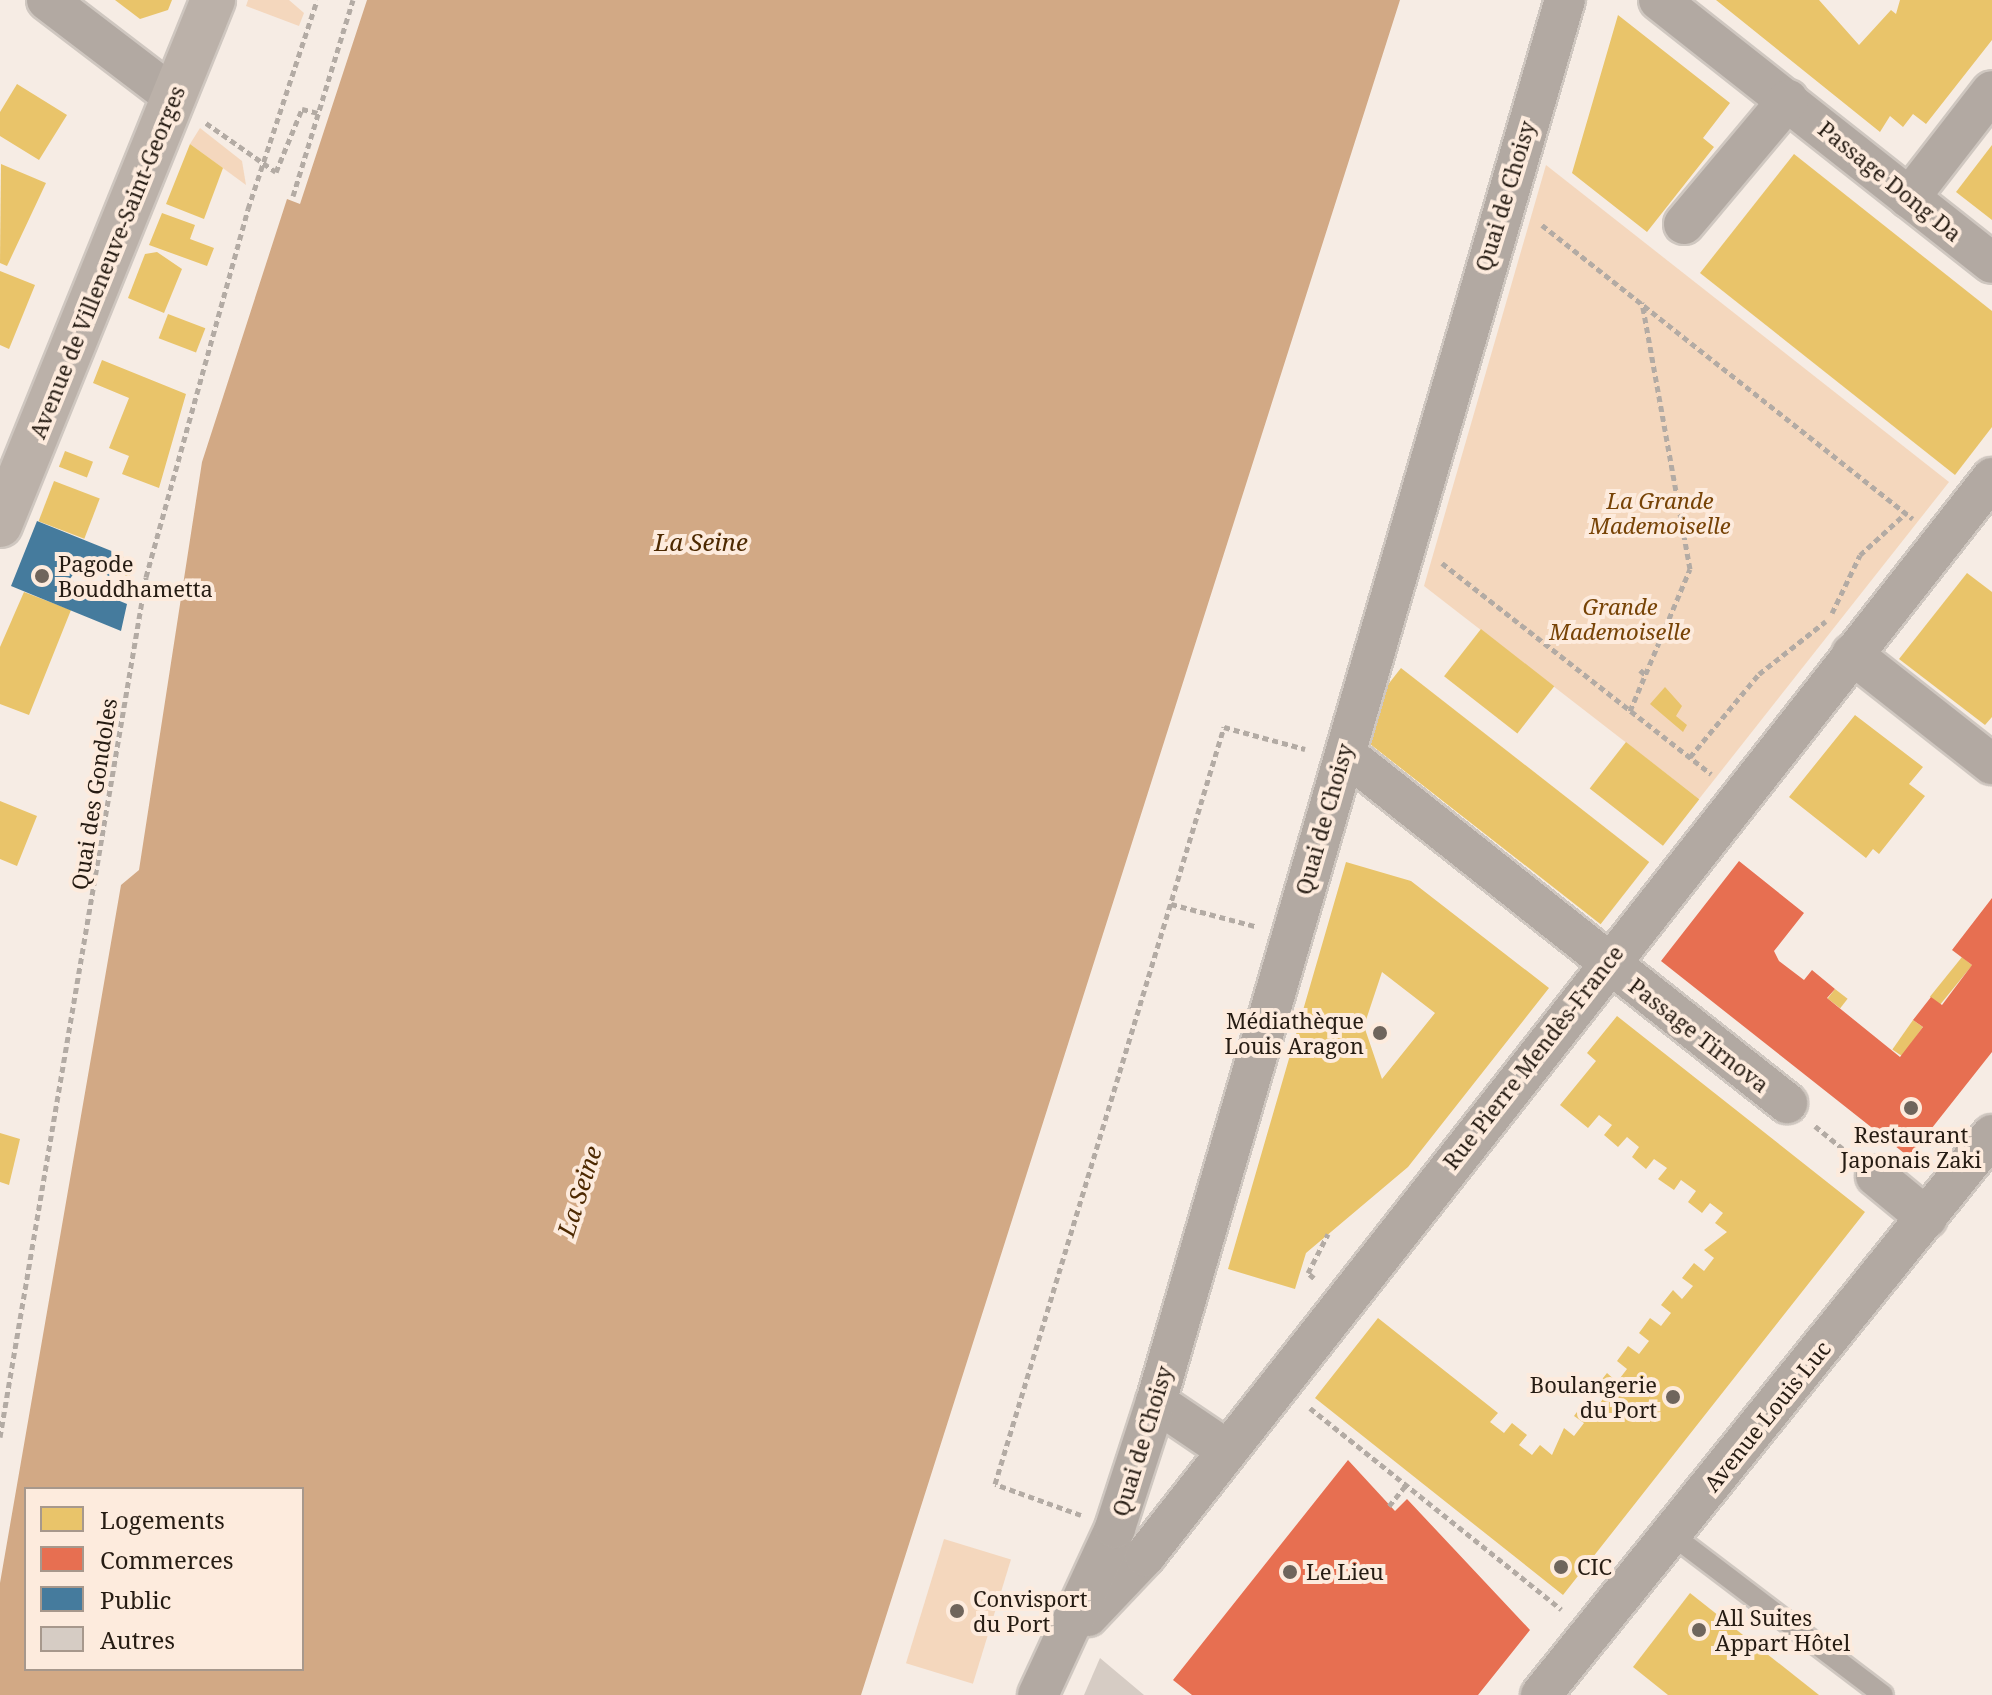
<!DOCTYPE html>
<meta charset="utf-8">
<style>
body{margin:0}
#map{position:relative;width:1992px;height:1695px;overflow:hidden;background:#f6ece4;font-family:"Noto Serif",serif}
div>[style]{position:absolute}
.green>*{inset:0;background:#f4d7bd;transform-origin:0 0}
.water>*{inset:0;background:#d2a985}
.homes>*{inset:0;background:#e9c46a;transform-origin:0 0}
.shops>*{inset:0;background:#e76f51}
.public>*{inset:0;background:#457b9d}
.building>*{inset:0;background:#d6ccc4}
.path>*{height:5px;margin-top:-2.5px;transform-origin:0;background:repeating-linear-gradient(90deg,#b3aba4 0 6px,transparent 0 10px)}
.roads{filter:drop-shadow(2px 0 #cfc7c0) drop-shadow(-2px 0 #cfc7c0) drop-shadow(0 2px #cfc7c0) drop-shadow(0 -2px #cfc7c0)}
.lane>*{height:20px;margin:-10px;padding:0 10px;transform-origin:10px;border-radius:10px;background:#b2a9a2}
.street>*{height:40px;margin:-20px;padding:0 20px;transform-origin:20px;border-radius:20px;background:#b2a9a2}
.secondary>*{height:44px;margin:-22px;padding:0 22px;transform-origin:22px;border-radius:22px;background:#bbb1a9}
.dots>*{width:22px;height:22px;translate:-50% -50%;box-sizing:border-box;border:4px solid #fdebdd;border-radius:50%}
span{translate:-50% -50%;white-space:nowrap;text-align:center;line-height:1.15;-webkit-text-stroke:8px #fdebdd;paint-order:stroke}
.street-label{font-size:22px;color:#261c13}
.park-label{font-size:22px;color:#774306;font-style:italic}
.poi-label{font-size:22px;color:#261c13}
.left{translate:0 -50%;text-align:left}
.right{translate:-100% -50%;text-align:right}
.water-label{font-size:24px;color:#4d2901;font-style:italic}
.legend{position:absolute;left:24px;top:1487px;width:280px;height:184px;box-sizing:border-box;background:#fdebdd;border:2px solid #a7988c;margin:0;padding:10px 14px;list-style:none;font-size:24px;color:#261c13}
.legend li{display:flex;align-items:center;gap:16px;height:40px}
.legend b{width:40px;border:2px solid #a7988c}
</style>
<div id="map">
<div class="green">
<i style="clip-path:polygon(248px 0,289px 0,304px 13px,299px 26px,246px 6px)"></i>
<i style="clip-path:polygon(200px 128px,242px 161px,246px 185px,190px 144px)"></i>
<i style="clip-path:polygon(1546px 165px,1949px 482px,1699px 799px,1424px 586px)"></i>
<i style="left:944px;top:1539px;width:70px;height:130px;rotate:17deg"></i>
</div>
<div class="water">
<i style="clip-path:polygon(evenodd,367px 0,1400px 0,861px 1695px,0 1695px,0 1583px,121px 885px,139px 870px,202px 462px,287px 199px,300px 204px,367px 0,26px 1489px,302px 1489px,302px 1669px,26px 1669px,26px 1489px)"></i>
</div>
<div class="homes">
<i style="clip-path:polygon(115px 0,172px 0,168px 10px,140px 19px)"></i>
<i style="clip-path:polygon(1716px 0,1819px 0,1859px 45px,1891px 10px,1896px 14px,1900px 0,1992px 0,1992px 40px,1926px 124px,1913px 114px,1903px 127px,1890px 116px,1880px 132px)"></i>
<i style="clip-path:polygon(1618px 15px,1730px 103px,1703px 138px,1714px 147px,1647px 232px,1572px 173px)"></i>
<i style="clip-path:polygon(17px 84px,67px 115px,39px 160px,0 136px,0 112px)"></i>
<i style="clip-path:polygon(190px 144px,223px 168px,204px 219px,166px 204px)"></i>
<i style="clip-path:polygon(1992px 145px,1992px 220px,1956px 192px)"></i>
<i style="clip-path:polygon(1794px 154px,1992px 311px,1992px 427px,1955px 475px,1700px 273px)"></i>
<i style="clip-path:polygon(1px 164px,46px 183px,7px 266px,0 263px)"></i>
<i style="clip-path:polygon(162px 213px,195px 225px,190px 239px,214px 248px,207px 266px,149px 245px)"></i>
<i style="clip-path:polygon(157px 252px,182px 269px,164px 313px,128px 298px,145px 254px)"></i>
<i style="clip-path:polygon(0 271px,35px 285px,9px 349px,0 345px)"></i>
<i style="left:168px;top:314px;width:40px;height:26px;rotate:21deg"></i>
<i style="clip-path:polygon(102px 360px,186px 394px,159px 488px,122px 474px,129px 456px,109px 448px,129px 398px,93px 383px)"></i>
<i style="left:65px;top:451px;width:30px;height:17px;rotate:21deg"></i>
<i style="left:54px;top:481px;width:49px;height:43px;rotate:21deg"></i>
<i style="left:121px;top:556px;width:15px;height:20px;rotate:20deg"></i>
<i style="clip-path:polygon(1967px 573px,1992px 592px,1992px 717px,1985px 725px,1899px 659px)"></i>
<i style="clip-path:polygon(24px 592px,71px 610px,29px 715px,0 704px,0 647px)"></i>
<i style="left:1481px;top:629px;width:93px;height:60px;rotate:38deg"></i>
<i style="left:1401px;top:668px;width:315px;height:79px;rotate:38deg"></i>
<i style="clip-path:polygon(1665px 687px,1682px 706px,1676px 716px,1687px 725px,1683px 732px,1650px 704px)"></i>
<i style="clip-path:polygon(1855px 715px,1923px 767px,1909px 784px,1925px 796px,1879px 854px,1873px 849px,1866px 858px,1789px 797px)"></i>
<i style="left:1626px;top:742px;width:93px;height:59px;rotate:38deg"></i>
<i style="clip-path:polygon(0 801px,37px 816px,17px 866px,0 859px)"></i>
<i style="clip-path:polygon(evenodd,1346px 862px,1411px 881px,1549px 988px,1408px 1167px,1306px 1253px,1295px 1289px,1228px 1269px,1346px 862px,1382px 972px,1435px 1013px,1382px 1079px,1364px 1026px,1382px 972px)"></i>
<i style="left:1962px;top:957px;width:13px;height:51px;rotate:39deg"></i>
<i style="left:1835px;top:989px;width:16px;height:12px;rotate:38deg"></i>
<i style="clip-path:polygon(1617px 1016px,1865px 1212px,1563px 1595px,1315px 1398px,1378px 1318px,1498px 1413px,1490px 1422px,1504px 1433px,1512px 1423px,1527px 1435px,1519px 1445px,1532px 1455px,1540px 1445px,1552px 1455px,1564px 1428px,1574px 1436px,1584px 1423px,1574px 1416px,1585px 1401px,1596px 1409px,1605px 1396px,1595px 1388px,1607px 1373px,1617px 1382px,1627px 1369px,1617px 1361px,1628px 1346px,1639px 1354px,1649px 1341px,1639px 1333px,1650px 1318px,1661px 1326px,1671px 1313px,1661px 1305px,1673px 1290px,1682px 1299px,1693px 1286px,1682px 1278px,1694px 1263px,1704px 1271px,1714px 1258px,1704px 1250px,1727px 1232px,1715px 1223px,1723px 1213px,1710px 1203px,1702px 1213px,1688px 1202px,1696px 1191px,1681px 1180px,1674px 1190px,1658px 1179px,1667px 1168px,1654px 1159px,1646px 1169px,1632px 1157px,1639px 1147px,1627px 1137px,1618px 1147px,1604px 1135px,1612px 1125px,1599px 1115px,1588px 1128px,1560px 1105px,1596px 1061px,1587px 1053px)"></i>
<i style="left:1913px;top:1020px;width:12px;height:36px;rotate:35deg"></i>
<i style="clip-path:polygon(0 1133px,20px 1139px,9px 1185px,0 1182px)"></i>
<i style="clip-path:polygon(1690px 1593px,1819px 1695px,1668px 1695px,1633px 1667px)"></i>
</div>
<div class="shops">
<i style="clip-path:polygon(1739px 861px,1804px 913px,1774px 951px,1779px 961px,1804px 980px,1812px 970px,1835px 989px,1827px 998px,1900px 1057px,1923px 1027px,1913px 1020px,1931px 997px,1942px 1005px,1972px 965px,1952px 950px,1992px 898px,1992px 1052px,1909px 1157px,1661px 961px)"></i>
<i style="clip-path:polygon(1348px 1460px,1395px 1511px,1407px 1499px,1530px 1630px,1478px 1695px,1192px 1695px,1173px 1680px)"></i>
</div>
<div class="public">
<i style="clip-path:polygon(37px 521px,119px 554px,109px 576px,81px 564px,69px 580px,127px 604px,121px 631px,11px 586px)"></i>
</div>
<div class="building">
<i style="clip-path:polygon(1100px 1658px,1144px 1695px,1084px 1695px)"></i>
</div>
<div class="path">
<i style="left:206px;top:123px;width:85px;rotate:35deg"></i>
<i style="left:276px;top:172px;width:68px;rotate:-67.6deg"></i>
<i style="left:302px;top:109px;width:16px;rotate:14deg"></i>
<i style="left:293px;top:196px;width:205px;rotate:-73deg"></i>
<i style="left:1542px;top:225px;width:473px;rotate:38.4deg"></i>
<i style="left:1442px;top:563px;width:342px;rotate:38.1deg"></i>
<i style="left:1832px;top:613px;width:64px;rotate:-64.2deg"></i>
<i style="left:1860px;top:555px;width:62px;rotate:-42.4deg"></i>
<i style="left:1640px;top:670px;width:9px;rotate:41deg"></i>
<i style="left:1630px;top:711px;width:154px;rotate:-67.1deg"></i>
<i style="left:1690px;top:569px;width:271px;rotate:-100.2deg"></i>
<i style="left:1690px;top:757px;width:108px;rotate:-50.3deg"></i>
<i style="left:1759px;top:674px;width:85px;rotate:-38.3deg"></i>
<i style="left:1171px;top:904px;width:87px;rotate:14.7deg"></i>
<i style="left:1815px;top:1126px;width:43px;rotate:39.3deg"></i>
<i style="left:1314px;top:1278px;width:8px;rotate:-140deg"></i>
<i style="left:1308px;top:1273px;width:44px;rotate:-62.9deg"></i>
<i style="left:1310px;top:1408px;width:322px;rotate:38.7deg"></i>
<i style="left:0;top:1437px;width:872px;rotate:-80.36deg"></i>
<i style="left:146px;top:577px;width:382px;rotate:-74.5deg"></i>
<i style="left:248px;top:209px;width:220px;rotate:-71.7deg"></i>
<i style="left:1389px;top:1506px;width:28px;rotate:-51deg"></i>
<i style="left:1081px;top:1515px;width:91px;rotate:-160.2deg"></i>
<i style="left:995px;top:1484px;width:791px;rotate:-73.17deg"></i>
<i style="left:1224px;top:727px;width:84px;rotate:15.2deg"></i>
</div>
<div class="roads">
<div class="lane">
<i style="left:1671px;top:1534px;width:266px;rotate:37.2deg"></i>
</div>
<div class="street">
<i style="left:47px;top:0;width:160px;rotate:37.4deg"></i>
<i style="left:1659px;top:0;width:424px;rotate:38.3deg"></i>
<i style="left:1909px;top:198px;width:135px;rotate:-52.2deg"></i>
<i style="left:1684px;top:224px;width:162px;rotate:-50deg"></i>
<i style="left:1852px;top:654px;width:178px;rotate:38.2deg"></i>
<i style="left:1358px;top:764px;width:547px;rotate:38.32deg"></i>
<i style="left:1876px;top:1176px;width:66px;rotate:39.5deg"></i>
<i style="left:1156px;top:1402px;width:86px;rotate:34.1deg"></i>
<i style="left:1088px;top:1616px;width:83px;rotate:-46.5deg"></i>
<i style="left:1145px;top:1556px;width:1371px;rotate:-51.84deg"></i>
<i style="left:1038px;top:1695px;width:184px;rotate:-65.2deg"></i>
<i style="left:1115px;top:1528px;width:133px;rotate:-72deg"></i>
<i style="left:1156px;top:1402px;width:1460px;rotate:-73.74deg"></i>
<i style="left:1541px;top:1695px;width:719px;rotate:-51.15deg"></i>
</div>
<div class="secondary">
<i style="left:0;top:525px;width:567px;rotate:-67.92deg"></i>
</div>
</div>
<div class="dots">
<i style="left:42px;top:576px;background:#6f655c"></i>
<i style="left:1380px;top:1033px;background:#6f655c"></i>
<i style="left:1911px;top:1108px;background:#6f655c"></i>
<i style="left:1673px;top:1397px;background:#6f655c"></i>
<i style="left:1561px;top:1567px;background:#6f655c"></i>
<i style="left:1290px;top:1572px;background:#6f655c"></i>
<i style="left:957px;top:1611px;background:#6f655c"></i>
<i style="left:1699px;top:1630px;background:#6f655c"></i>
</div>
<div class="street-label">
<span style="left:1890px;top:181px;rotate:39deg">Passage Dong Da</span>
<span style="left:1505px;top:196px;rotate:-73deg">Quai de Choisy</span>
<span style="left:107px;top:262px;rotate:-68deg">Avenue de Villeneuve-Saint-Georges</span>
<span style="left:94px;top:794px;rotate:-81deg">Quai des Gondoles</span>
<span style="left:1324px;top:819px;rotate:-74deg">Quai de Choisy</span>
<span style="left:1699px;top:1035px;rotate:38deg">Passage Tirnova</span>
<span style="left:1533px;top:1057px;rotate:-52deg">Rue Pierre Mendès-France</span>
<span style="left:1767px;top:1416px;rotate:-51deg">Avenue Louis Luc</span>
<span style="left:1142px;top:1441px;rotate:-73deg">Quai de Choisy</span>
</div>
<div class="park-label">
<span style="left:1660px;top:513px">La Grande<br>Mademoiselle</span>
<span style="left:1620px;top:619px">Grande<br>Mademoiselle</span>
</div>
<div class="poi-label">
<span class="left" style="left:58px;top:576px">Pagode<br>Bouddhametta</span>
<span class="right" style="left:1364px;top:1033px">Médiathèque<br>Louis Aragon</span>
<span style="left:1911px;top:1147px">Restaurant<br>Japonais Zaki</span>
<span class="right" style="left:1657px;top:1397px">Boulangerie<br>du Port</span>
<span class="left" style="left:1577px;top:1567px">CIC</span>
<span class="left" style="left:1306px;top:1572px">Le Lieu</span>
<span class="left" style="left:973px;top:1611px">Convisport<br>du Port</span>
<span class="left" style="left:1715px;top:1630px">All Suites<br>Appart Hôtel</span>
</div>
<div class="water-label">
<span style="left:701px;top:542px">La Seine</span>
<span style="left:579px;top:1191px;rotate:-72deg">La Seine</span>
</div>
<ul class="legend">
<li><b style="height:22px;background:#e9c46a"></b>Logements</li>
<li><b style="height:22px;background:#e76f51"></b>Commerces</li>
<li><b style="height:22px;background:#457b9d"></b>Public</li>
<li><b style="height:22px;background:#d6ccc4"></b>Autres</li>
</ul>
</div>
